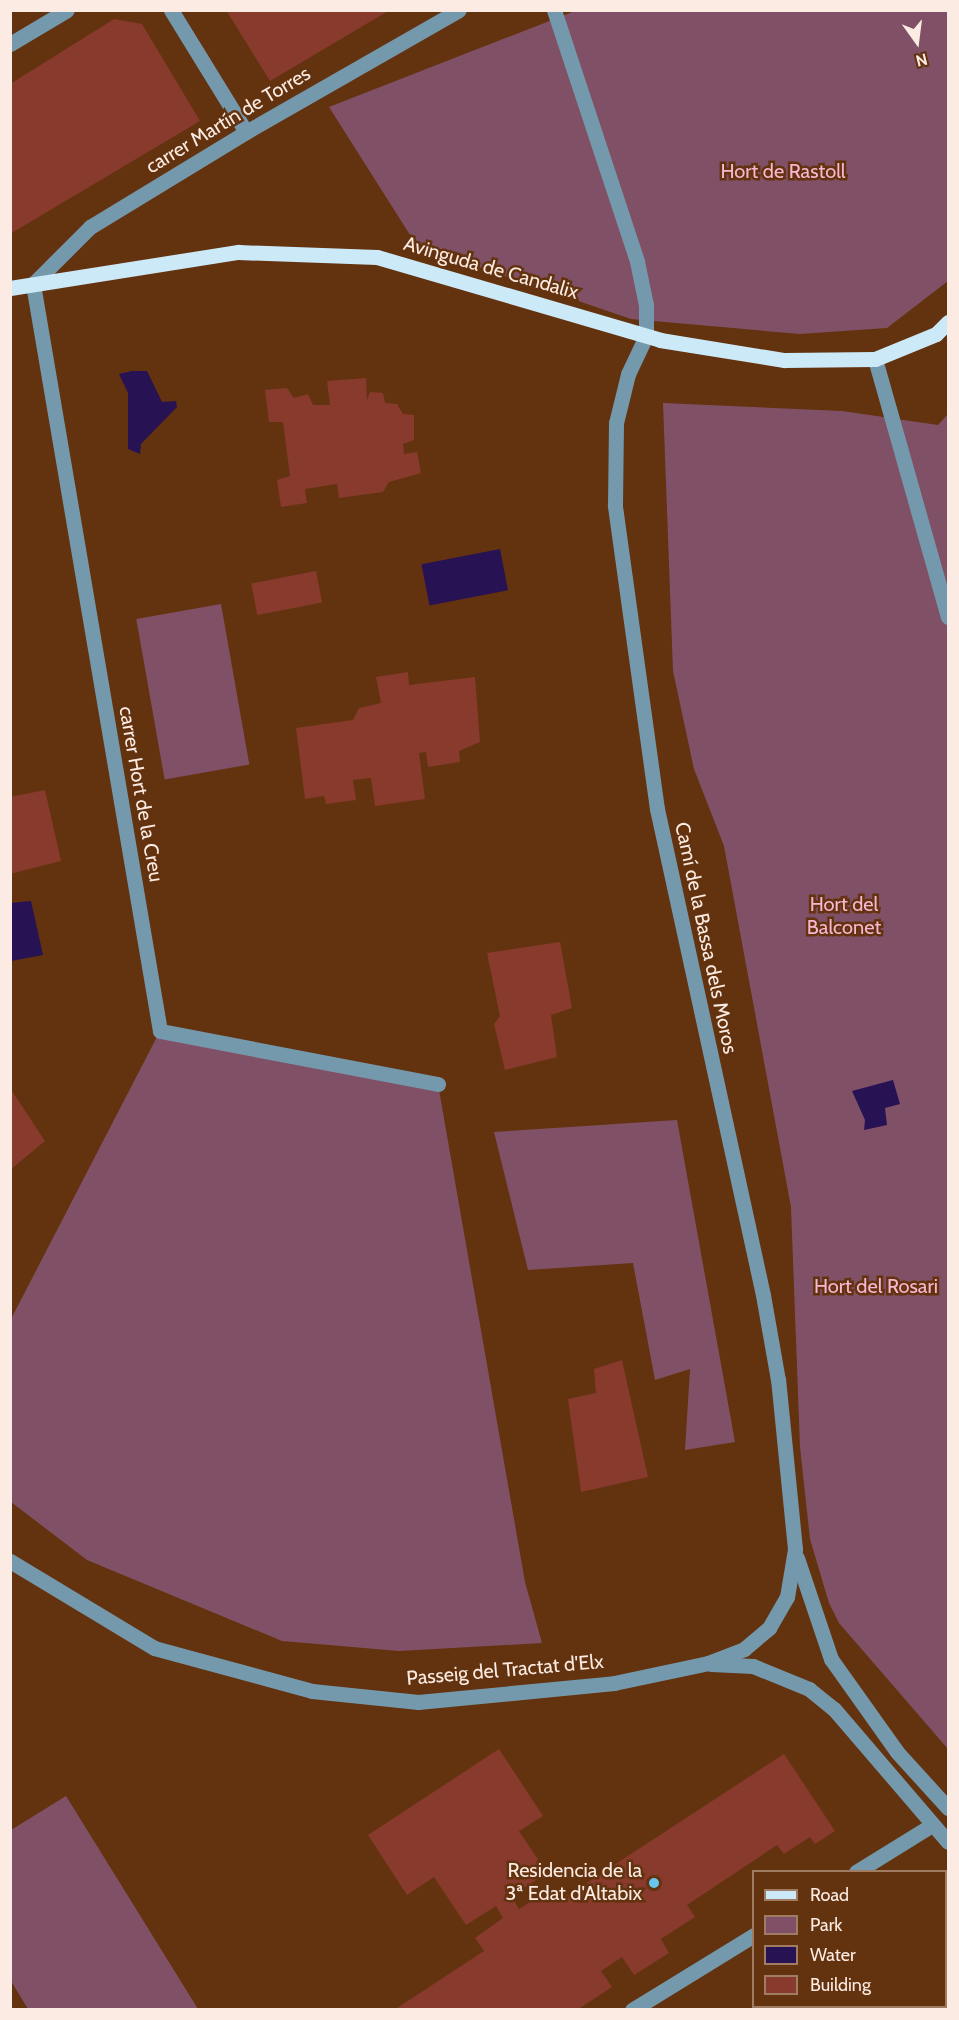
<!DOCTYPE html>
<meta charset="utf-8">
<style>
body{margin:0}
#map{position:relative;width:959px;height:2020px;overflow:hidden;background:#63320f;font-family:Cabin,sans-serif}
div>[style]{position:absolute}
.green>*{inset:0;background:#805166;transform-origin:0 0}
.water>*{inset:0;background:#271253;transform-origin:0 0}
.building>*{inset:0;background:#883b2d;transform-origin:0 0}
.minor>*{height:15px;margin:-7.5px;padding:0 7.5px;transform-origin:7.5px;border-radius:7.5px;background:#7599ac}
.major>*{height:15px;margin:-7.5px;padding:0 7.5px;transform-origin:7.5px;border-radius:7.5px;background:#cce9f8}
.dots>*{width:16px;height:16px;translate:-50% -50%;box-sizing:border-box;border:3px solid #63320f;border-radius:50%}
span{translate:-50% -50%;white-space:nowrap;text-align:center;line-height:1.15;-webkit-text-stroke:5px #63320f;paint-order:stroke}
.street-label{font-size:20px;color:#fbebe2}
.park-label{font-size:20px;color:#f8b6d2}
.poi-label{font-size:20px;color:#fbebe2}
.right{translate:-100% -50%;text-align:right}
.frame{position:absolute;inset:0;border:12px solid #fbebe2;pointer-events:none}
.legend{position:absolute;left:752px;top:1870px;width:195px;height:138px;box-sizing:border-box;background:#63320f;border:2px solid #a07c63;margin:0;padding:8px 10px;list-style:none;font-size:18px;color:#fbebe2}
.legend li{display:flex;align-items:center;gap:12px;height:30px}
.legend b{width:30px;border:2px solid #a07c63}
.north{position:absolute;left:887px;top:12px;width:60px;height:60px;-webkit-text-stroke:4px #63320f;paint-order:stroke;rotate:166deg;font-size:16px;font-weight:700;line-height:24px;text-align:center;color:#fbebe2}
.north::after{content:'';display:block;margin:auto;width:21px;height:27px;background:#fbebe2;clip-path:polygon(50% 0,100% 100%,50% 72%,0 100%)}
</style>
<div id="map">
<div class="green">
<i style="clip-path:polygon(575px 11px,948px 11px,948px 281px,887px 328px,800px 334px,631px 319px,417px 246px,329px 107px)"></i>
<i style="clip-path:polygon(663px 403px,842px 411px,938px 425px,948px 414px,948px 1749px,839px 1623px,829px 1603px,810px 1539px,800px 1447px,791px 1207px,724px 846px,694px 769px,673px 671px)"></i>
<i style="left:221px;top:604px;width:163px;height:86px;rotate:80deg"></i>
<i style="clip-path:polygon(160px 1031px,438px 1084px,525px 1582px,542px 1643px,399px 1651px,282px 1641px,87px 1560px,11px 1502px,10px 1321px)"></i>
<i style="clip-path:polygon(677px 1120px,735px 1442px,685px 1450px,690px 1369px,655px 1380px,633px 1263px,528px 1270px,494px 1132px)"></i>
<i style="clip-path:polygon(66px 1796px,198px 2009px,28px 2009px,11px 1981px,11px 1830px)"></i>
</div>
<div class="water">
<i style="clip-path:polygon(132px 371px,147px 371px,162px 402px,176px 401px,177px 407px,141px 444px,140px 454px,128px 449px,128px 393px,119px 374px)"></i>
<i style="left:500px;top:549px;width:42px;height:80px;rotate:79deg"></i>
<i style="clip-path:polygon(31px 901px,43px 955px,11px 961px,11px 903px)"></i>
<i style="clip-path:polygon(893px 1080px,900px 1104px,885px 1108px,887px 1125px,864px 1130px,865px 1120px,852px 1091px)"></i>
</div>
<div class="building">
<i style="clip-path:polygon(226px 10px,390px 10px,270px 81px)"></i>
<i style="clip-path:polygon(114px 19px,142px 24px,200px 121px,10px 234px,10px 84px)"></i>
<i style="clip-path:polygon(366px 378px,367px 400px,370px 392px,383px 393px,385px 403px,397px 404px,403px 414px,414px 415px,414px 440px,403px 444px,404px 454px,417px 452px,421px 473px,389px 482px,383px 492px,339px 498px,337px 484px,305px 489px,307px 503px,281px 507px,277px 480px,290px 476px,283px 422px,269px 422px,265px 390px,287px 388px,294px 398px,308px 394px,313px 405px,330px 405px,327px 381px)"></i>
<i style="left:316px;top:571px;width:32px;height:66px;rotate:79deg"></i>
<i style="clip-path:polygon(408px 672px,409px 685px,475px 677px,480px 742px,459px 751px,460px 762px,428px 767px,426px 752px,419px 753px,425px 799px,375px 806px,371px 778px,353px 780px,356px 800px,326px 804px,324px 796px,305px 799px,296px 728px,353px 720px,359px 708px,381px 703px,376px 677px)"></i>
<i style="clip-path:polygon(45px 790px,61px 861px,10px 874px,10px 797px)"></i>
<i style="clip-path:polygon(560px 942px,572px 1008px,551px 1015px,557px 1057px,505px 1070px,494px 1024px,500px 1016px,487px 953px)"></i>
<i style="clip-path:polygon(10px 1088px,45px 1141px,10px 1170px)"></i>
<i style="clip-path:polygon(622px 1360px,648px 1477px,581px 1492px,568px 1399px,596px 1393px,594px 1369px)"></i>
<i style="clip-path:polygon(499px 1749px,543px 1816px,519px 1831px,547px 1873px,511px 1896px,519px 1909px,550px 1889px,559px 1901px,784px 1754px,835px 1831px,815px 1844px,810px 1837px,784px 1854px,777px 1845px,687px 1905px,695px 1917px,661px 1939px,669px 1953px,634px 1975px,622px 1957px,601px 1971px,612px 1987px,577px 2010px,394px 2010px,484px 1951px,475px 1938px,503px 1918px,496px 1906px,466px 1925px,434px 1877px,407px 1895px,368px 1835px)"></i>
</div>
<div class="minor">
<i style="left:171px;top:10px;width:143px;rotate:58.4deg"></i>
<i style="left:10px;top:44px;width:66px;rotate:-30.8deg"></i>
<i style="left:875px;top:359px;width:268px;rotate:74.2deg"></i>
<i style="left:438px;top:1084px;width:283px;rotate:-169.2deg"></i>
<i style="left:160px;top:1031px;width:758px;rotate:-99.65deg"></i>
<i style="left:33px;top:284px;width:81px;rotate:-45deg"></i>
<i style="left:90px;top:227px;width:183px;rotate:-31.3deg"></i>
<i style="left:246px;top:132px;width:245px;rotate:-29.8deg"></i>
<i style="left:797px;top:1558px;width:107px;rotate:71.4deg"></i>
<i style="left:831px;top:1659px;width:114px;rotate:54.6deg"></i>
<i style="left:897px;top:1752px;width:76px;rotate:47.7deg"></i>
<i style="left:10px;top:1561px;width:168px;rotate:31.1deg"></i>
<i style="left:154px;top:1648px;width:164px;rotate:15.2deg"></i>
<i style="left:312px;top:1691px;width:107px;rotate:5.9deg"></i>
<i style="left:418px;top:1702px;width:197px;rotate:-5.5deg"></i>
<i style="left:614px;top:1683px;width:96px;rotate:-12deg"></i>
<i style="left:708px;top:1663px;width:39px;rotate:-21deg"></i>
<i style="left:744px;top:1649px;width:33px;rotate:-40deg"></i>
<i style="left:769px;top:1628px;width:36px;rotate:-60deg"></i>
<i style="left:787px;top:1597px;width:49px;rotate:-80.5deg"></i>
<i style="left:795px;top:1549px;width:170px;rotate:-95.7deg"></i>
<i style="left:778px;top:1380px;width:86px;rotate:-100deg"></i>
<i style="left:763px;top:1295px;width:497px;rotate:-102.3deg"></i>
<i style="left:657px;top:809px;width:307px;rotate:-97.9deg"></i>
<i style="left:615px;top:505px;width:82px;rotate:-89.3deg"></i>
<i style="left:616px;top:423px;width:50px;rotate:-76.2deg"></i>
<i style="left:628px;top:374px;width:42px;rotate:-64.7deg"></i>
<i style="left:646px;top:336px;width:31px;rotate:-90deg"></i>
<i style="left:646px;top:305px;width:45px;rotate:-101.6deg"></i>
<i style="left:637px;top:261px;width:264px;rotate:-108.3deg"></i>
<i style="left:711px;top:1664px;width:42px;rotate:2.7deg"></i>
<i style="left:753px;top:1666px;width:61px;rotate:22.3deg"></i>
<i style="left:809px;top:1689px;width:32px;rotate:39deg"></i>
<i style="left:834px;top:1709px;width:175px;rotate:49.4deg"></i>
<i style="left:856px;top:1872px;width:89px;rotate:-31.7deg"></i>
<i style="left:632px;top:2010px;width:143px;rotate:-31.6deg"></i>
</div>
<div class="major">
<i style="left:10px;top:288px;width:231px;rotate:-9deg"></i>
<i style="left:238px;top:252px;width:139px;rotate:2.1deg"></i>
<i style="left:377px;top:257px;width:295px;rotate:16.3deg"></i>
<i style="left:660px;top:340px;width:126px;rotate:9.2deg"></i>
<i style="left:784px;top:360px;width:91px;rotate:-0.6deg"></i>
<i style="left:875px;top:359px;width:66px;rotate:-22.3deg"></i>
<i style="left:936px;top:334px;width:17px;rotate:-45deg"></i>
</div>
<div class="dots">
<i style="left:654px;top:1883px;background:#69c4f0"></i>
</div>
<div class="street-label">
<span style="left:228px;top:120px;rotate:-31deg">carrer Martín de Torres</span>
<span style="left:491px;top:268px;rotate:16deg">Avinguda de Candalix</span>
<span style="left:141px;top:794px;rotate:80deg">carrer Hort de la Creu</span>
<span style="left:706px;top:938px;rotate:78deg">Camí de la Bassa dels Moros</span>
<span style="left:505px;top:1670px;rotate:-5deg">Passeig del Tractat d'Elx</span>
</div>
<div class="park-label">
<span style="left:783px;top:171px">Hort de Rastoll</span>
<span style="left:844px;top:916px">Hort del<br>Balconet</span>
<span style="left:876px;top:1286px">Hort del Rosari</span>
</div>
<div class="poi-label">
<span class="right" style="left:642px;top:1882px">Residencia de la<br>3ª Edat d'Altabix</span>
</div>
<div class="frame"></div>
<ul class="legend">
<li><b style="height:8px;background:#cce9f8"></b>Road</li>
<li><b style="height:16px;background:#805166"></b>Park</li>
<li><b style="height:16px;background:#271253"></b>Water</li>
<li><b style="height:16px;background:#883b2d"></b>Building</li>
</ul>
<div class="north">N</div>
</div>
